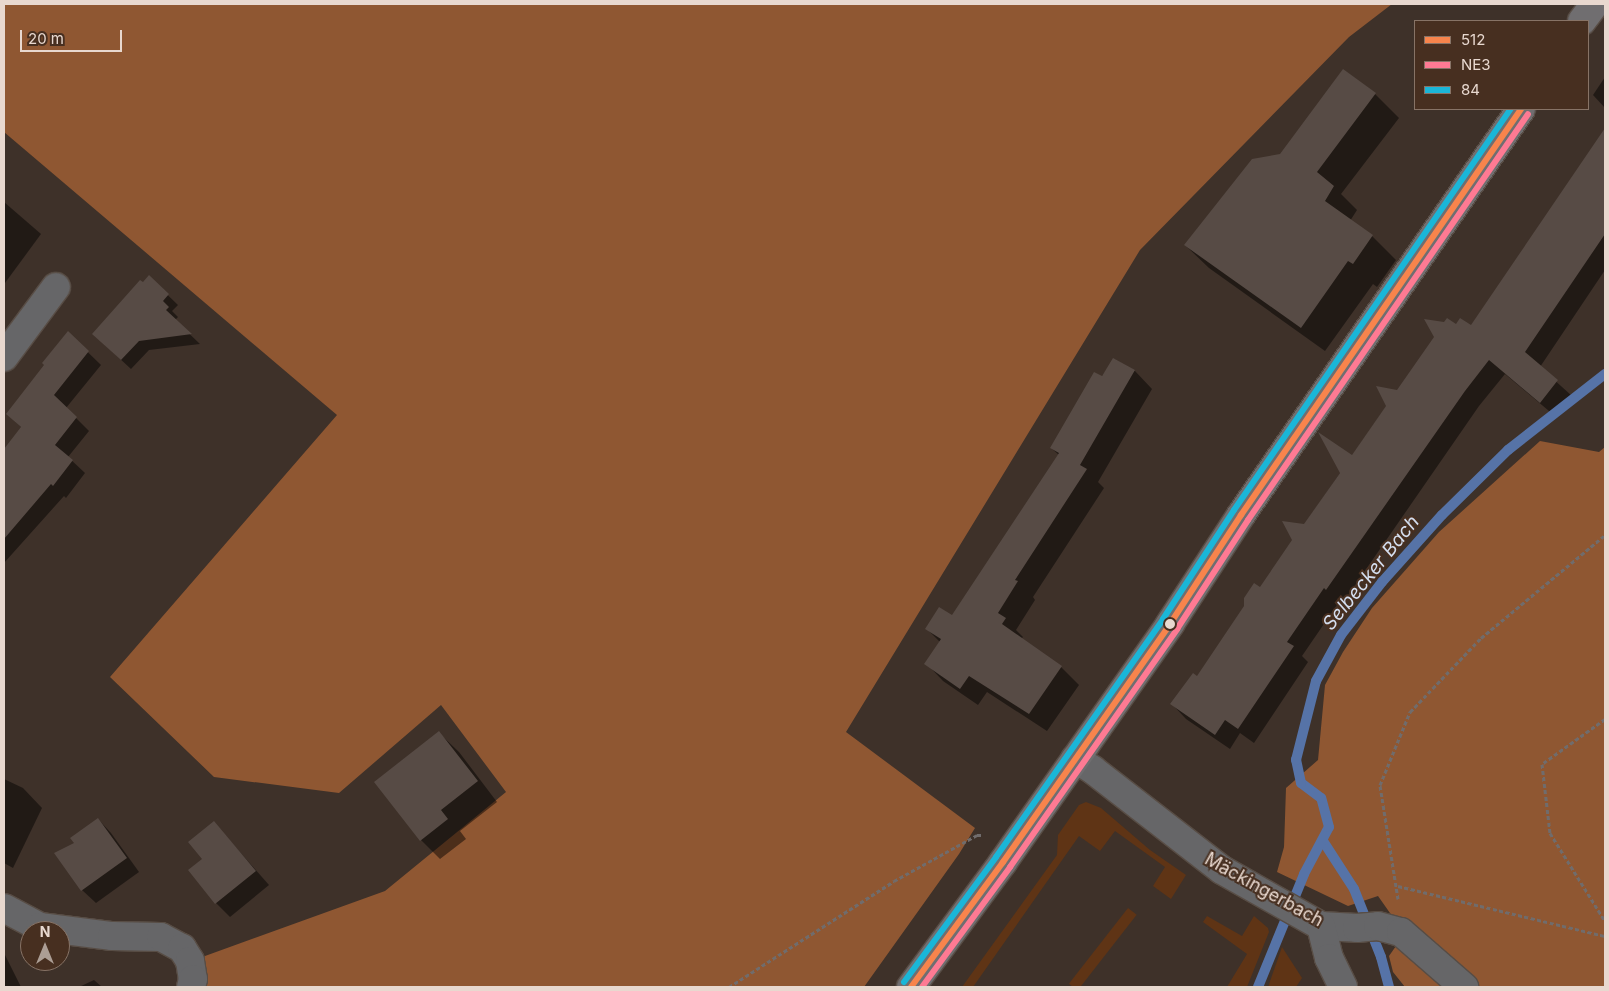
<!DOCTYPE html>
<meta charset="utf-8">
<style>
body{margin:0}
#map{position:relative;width:1609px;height:991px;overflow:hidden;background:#3e3129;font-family:Inter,sans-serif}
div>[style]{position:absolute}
.green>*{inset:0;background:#5f3415;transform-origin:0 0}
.forest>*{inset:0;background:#8f5732}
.shadow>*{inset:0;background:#0007}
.stream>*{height:10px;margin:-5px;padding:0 5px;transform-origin:5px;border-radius:5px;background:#5673a7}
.building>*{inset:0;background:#574b45}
.path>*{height:3px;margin-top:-1.5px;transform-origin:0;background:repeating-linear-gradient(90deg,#706c6c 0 4px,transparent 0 6.5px)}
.roads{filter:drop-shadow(1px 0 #584d45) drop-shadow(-1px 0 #584d45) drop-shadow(0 1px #584d45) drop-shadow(0 -1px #584d45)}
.minor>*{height:28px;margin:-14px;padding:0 14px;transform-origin:14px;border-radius:14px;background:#666668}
.major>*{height:28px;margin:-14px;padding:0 14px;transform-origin:14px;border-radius:14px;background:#706e70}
.bus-1>*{height:6px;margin:-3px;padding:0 3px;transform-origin:3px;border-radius:3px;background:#f8844c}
.bus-2>*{height:6px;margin:-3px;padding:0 3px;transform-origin:3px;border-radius:3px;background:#fe7a93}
.bus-3>*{height:6px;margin:-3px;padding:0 3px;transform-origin:3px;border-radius:3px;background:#1ab6d8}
.dots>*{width:14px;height:14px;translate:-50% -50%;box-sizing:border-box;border:2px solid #472f20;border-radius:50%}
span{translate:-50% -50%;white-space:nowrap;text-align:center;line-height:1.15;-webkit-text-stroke:4px #472f20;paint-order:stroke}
.street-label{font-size:18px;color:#e8d8cf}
.water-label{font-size:19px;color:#d4deef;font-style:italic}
.frame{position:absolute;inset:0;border:5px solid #e8d8cf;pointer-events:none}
.legend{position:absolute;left:1414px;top:20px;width:175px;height:90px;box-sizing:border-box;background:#472f20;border:1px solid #877366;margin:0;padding:6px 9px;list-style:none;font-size:15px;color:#e8d8cf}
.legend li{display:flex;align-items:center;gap:10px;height:25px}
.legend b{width:25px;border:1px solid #877366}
.north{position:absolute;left:20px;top:921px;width:50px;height:50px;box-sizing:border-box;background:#472f20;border:1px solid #877366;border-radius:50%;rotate:0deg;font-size:14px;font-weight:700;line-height:20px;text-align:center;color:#e8d8cf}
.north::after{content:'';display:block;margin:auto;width:18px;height:22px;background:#ac9e95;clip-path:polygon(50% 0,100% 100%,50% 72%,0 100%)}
.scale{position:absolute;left:20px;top:30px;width:102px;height:22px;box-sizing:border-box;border:2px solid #e8d8cf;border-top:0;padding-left:6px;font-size:15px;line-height:18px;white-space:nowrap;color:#e8d8cf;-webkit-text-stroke:4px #472f20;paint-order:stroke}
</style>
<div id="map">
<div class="green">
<i style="clip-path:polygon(1086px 802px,1101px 808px,1150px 850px,1186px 875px,1171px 899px,1153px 886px,1165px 867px,1115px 831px,1100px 851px,1079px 836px,973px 987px,962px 987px,1057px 855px,1058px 835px,1079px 805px)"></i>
<i style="left:1128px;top:908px;width:11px;height:96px;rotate:38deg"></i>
<i style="clip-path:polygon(1207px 916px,1242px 936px,1254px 916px,1268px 928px,1269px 932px,1247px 987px,1227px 987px,1247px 954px,1203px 922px)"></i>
<i style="clip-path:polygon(1282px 947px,1302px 978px,1296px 987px,1268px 987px)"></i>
</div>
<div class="forest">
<i style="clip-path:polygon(4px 4px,1392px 4px,1349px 37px,1140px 250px,846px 732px,975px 828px,959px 854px,864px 987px,203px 987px,205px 956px,385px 891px,506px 792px,441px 705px,339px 793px,214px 777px,110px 677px,337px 415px,4px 132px)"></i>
<i style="clip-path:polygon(1540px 441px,1599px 452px,1605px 447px,1605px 987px,1405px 987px,1393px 972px,1389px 956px,1396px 946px,1397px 923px,1378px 896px,1348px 906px,1277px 872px,1284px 847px,1286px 788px,1318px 760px,1325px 685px,1343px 652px,1372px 608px,1439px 532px)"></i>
</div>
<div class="shadow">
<i style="clip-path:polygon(1343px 70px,1375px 94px,1399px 118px,1341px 194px,1357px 210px,1350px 221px,1372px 236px,1396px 260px,1377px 287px,1373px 284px,1325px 351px,1209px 268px,1185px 245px,1281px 155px)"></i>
<i style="clip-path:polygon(1605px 77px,1605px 108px,1593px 95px)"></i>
<i style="clip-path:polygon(1605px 130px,1605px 270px,1540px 367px,1572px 396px,1555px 416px,1505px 374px,1479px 406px,1342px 604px,1339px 602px,1302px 656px,1308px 662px,1254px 743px,1240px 733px,1230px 749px,1186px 719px,1172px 704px,1198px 678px,1397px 391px,1457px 326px,1471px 327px)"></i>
<i style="clip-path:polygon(4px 202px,41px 234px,5px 283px,4px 282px)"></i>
<i style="clip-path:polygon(149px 277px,178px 305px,172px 311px,178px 317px,175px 320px,200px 344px,149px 350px,131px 369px,104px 344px)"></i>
<i style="clip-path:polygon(68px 333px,101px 365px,66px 408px,89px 431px,68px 457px,85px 473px,66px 498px,64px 496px,4px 563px,4px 451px,22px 428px,7px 414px,46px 366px)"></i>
<i style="clip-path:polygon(1114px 359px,1135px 371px,1152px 389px,1098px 482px,1104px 488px,1033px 597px,1035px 600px,1016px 630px,1023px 637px,1021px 639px,1061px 667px,1079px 685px,1047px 731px,987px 692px,978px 705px,943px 681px,926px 663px,940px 642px,927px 629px,952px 617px,1059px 455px,1051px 448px)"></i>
<i style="clip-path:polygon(439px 733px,459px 752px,497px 802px,460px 831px,466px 839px,440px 859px,421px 840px)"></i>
<i style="clip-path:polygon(4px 779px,23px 788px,42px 808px,13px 868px,4px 863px)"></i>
<i style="clip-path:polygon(98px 819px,111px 833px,139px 872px,96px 903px,82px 890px,76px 843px)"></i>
<i style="clip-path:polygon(214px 823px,269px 885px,230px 917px,216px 903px,204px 859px)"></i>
<i style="clip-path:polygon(4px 953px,21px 987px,4px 987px)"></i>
<i style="clip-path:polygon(94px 980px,102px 987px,79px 987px)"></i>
</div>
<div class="stream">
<i style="left:1323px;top:841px;width:57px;rotate:57.1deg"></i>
<i style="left:1354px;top:889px;width:73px;rotate:68.3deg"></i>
<i style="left:1381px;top:957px;width:31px;rotate:75deg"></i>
<i style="left:1258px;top:987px;width:122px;rotate:-67.8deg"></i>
<i style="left:1304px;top:874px;width:53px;rotate:-62deg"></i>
<i style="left:1329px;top:827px;width:30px;rotate:-105deg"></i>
<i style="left:1321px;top:798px;width:25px;rotate:-143deg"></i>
<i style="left:1301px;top:783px;width:24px;rotate:-102deg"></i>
<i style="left:1296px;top:760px;width:81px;rotate:-75.8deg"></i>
<i style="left:1316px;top:681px;width:52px;rotate:-61.5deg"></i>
<i style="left:1341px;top:635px;width:67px;rotate:-52.3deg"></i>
<i style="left:1382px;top:582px;width:90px;rotate:-48.2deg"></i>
<i style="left:1442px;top:515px;width:93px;rotate:-44.6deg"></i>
<i style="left:1508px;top:450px;width:123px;rotate:-38.1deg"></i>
</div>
<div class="building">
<i style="clip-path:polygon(1343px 69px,1376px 93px,1317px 172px,1334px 186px,1325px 201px,1373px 235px,1353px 264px,1348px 261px,1301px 328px,1184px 245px,1252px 159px,1280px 154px)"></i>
<i style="clip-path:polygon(1605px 128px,1605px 234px,1525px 352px,1558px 380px,1540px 403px,1489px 360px,1465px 391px,1326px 590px,1324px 588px,1287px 642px,1294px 646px,1238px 729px,1225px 720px,1215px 735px,1170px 704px,1193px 673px,1197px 676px,1244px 606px,1244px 598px,1254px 583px,1260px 587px,1292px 540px,1282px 521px,1304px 524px,1340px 473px,1318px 432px,1352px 455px,1386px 406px,1376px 386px,1397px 390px,1434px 337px,1424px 319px,1444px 322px,1447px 318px,1456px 324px,1460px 318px,1471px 325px)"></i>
<i style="clip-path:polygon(149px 275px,169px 294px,163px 301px,169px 307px,166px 310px,192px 334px,139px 341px,121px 360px,92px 334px,140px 280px,143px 282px)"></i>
<i style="clip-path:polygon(68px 331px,89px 351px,54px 395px,77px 417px,55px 445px,73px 460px,53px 486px,51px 484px,4px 539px,4px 449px,21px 427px,6px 414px,44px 365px,42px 363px)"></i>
<i style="clip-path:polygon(1113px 358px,1135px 370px,1080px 465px,1087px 469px,1015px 580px,1018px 581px,998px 613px,1006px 618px,1002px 624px,1062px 666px,1029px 714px,969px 676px,960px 689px,924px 664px,941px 639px,925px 629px,939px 607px,952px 615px,1059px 453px,1050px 448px,1094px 372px,1102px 376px)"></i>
<i style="clip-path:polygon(439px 731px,478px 781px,441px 810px,448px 819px,420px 841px,374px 782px)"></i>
<i style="clip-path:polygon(98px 818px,127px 858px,81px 891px,54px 853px,74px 843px,70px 838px)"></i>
<i style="clip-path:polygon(214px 821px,256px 871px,215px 904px,188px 870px,202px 859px,188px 842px)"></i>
</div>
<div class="path">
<i style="left:1605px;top:719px;width:77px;rotate:144.5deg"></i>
<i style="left:1542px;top:764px;width:69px;rotate:83.4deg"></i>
<i style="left:1550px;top:833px;width:104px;rotate:58deg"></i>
<i style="left:1398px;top:886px;width:213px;rotate:13.6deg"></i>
<i style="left:1398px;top:899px;width:115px;rotate:-99deg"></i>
<i style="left:1380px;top:785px;width:79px;rotate:-67.7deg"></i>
<i style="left:1410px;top:712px;width:103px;rotate:-46.2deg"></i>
<i style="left:1481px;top:638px;width:161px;rotate:-39.7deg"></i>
<i style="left:729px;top:987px;width:196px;rotate:-32.7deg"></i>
<i style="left:894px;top:881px;width:95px;rotate:-29deg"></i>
<i style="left:977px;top:835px;width:6px"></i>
</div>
<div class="roads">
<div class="minor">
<i style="left:4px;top:357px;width:87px;rotate:-53.4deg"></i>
<i style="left:1075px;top:759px;width:21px;rotate:31deg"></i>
<i style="left:1093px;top:770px;width:163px;rotate:37.8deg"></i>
<i style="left:1222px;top:870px;width:114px;rotate:29.5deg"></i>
<i style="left:1321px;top:926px;width:36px;rotate:3deg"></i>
<i style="left:1357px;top:928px;width:21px;rotate:-5deg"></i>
<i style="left:1378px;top:926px;width:24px;rotate:15deg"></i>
<i style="left:1401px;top:932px;width:84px;rotate:41.1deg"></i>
<i style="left:4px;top:908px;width:41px;rotate:27.8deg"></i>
<i style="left:40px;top:927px;width:73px;rotate:7.1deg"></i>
<i style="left:112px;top:936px;width:49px;rotate:1.2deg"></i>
<i style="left:161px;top:937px;width:24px;rotate:28deg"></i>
<i style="left:182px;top:948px;width:15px;rotate:58deg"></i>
<i style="left:190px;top:961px;width:18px;rotate:81deg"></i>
<i style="left:193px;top:979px;width:8px;rotate:104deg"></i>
<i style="left:1321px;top:926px;width:33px;rotate:76deg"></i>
<i style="left:1329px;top:958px;width:32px;rotate:64deg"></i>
</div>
<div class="major">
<i style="left:1582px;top:21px;width:21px;rotate:-53deg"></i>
<i style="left:911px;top:987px;width:155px;rotate:-53.6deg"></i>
<i style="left:1003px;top:862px;width:291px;rotate:-54.9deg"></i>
<i style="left:1170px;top:624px;width:130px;rotate:-56.9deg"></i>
<i style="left:1241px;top:515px;width:493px;rotate:-55.4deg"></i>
</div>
</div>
<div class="bus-1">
<i style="left:911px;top:987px;width:155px;rotate:-53.6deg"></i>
<i style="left:1003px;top:862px;width:291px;rotate:-54.9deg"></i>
<i style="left:1170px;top:624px;width:130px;rotate:-56.9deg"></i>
<i style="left:1241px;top:515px;width:493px;rotate:-55.4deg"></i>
</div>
<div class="bus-2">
<i style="left:922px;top:987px;width:149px;rotate:-53.7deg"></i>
<i style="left:1010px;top:867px;width:291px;rotate:-54.9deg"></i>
<i style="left:1177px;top:629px;width:130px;rotate:-56.9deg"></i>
<i style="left:1248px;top:520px;width:493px;rotate:-55.4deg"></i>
</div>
<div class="bus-3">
<i style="left:904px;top:982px;width:155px;rotate:-53.6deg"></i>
<i style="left:996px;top:857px;width:291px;rotate:-54.9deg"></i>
<i style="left:1163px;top:619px;width:130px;rotate:-56.9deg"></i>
<i style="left:1234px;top:510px;width:487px;rotate:-55.4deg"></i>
</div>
<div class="dots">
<i style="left:1170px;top:624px;background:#e8d8cf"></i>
</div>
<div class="street-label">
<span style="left:1264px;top:890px;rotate:29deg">Mäckingerbach</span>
</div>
<div class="water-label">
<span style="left:1371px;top:573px;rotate:-51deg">Selbecker Bach</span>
</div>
<div class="frame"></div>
<ul class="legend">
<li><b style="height:6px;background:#f8844c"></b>512</li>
<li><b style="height:6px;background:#fe7a93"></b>NE3</li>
<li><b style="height:6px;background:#1ab6d8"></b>84</li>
</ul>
<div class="north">N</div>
<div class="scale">20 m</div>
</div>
